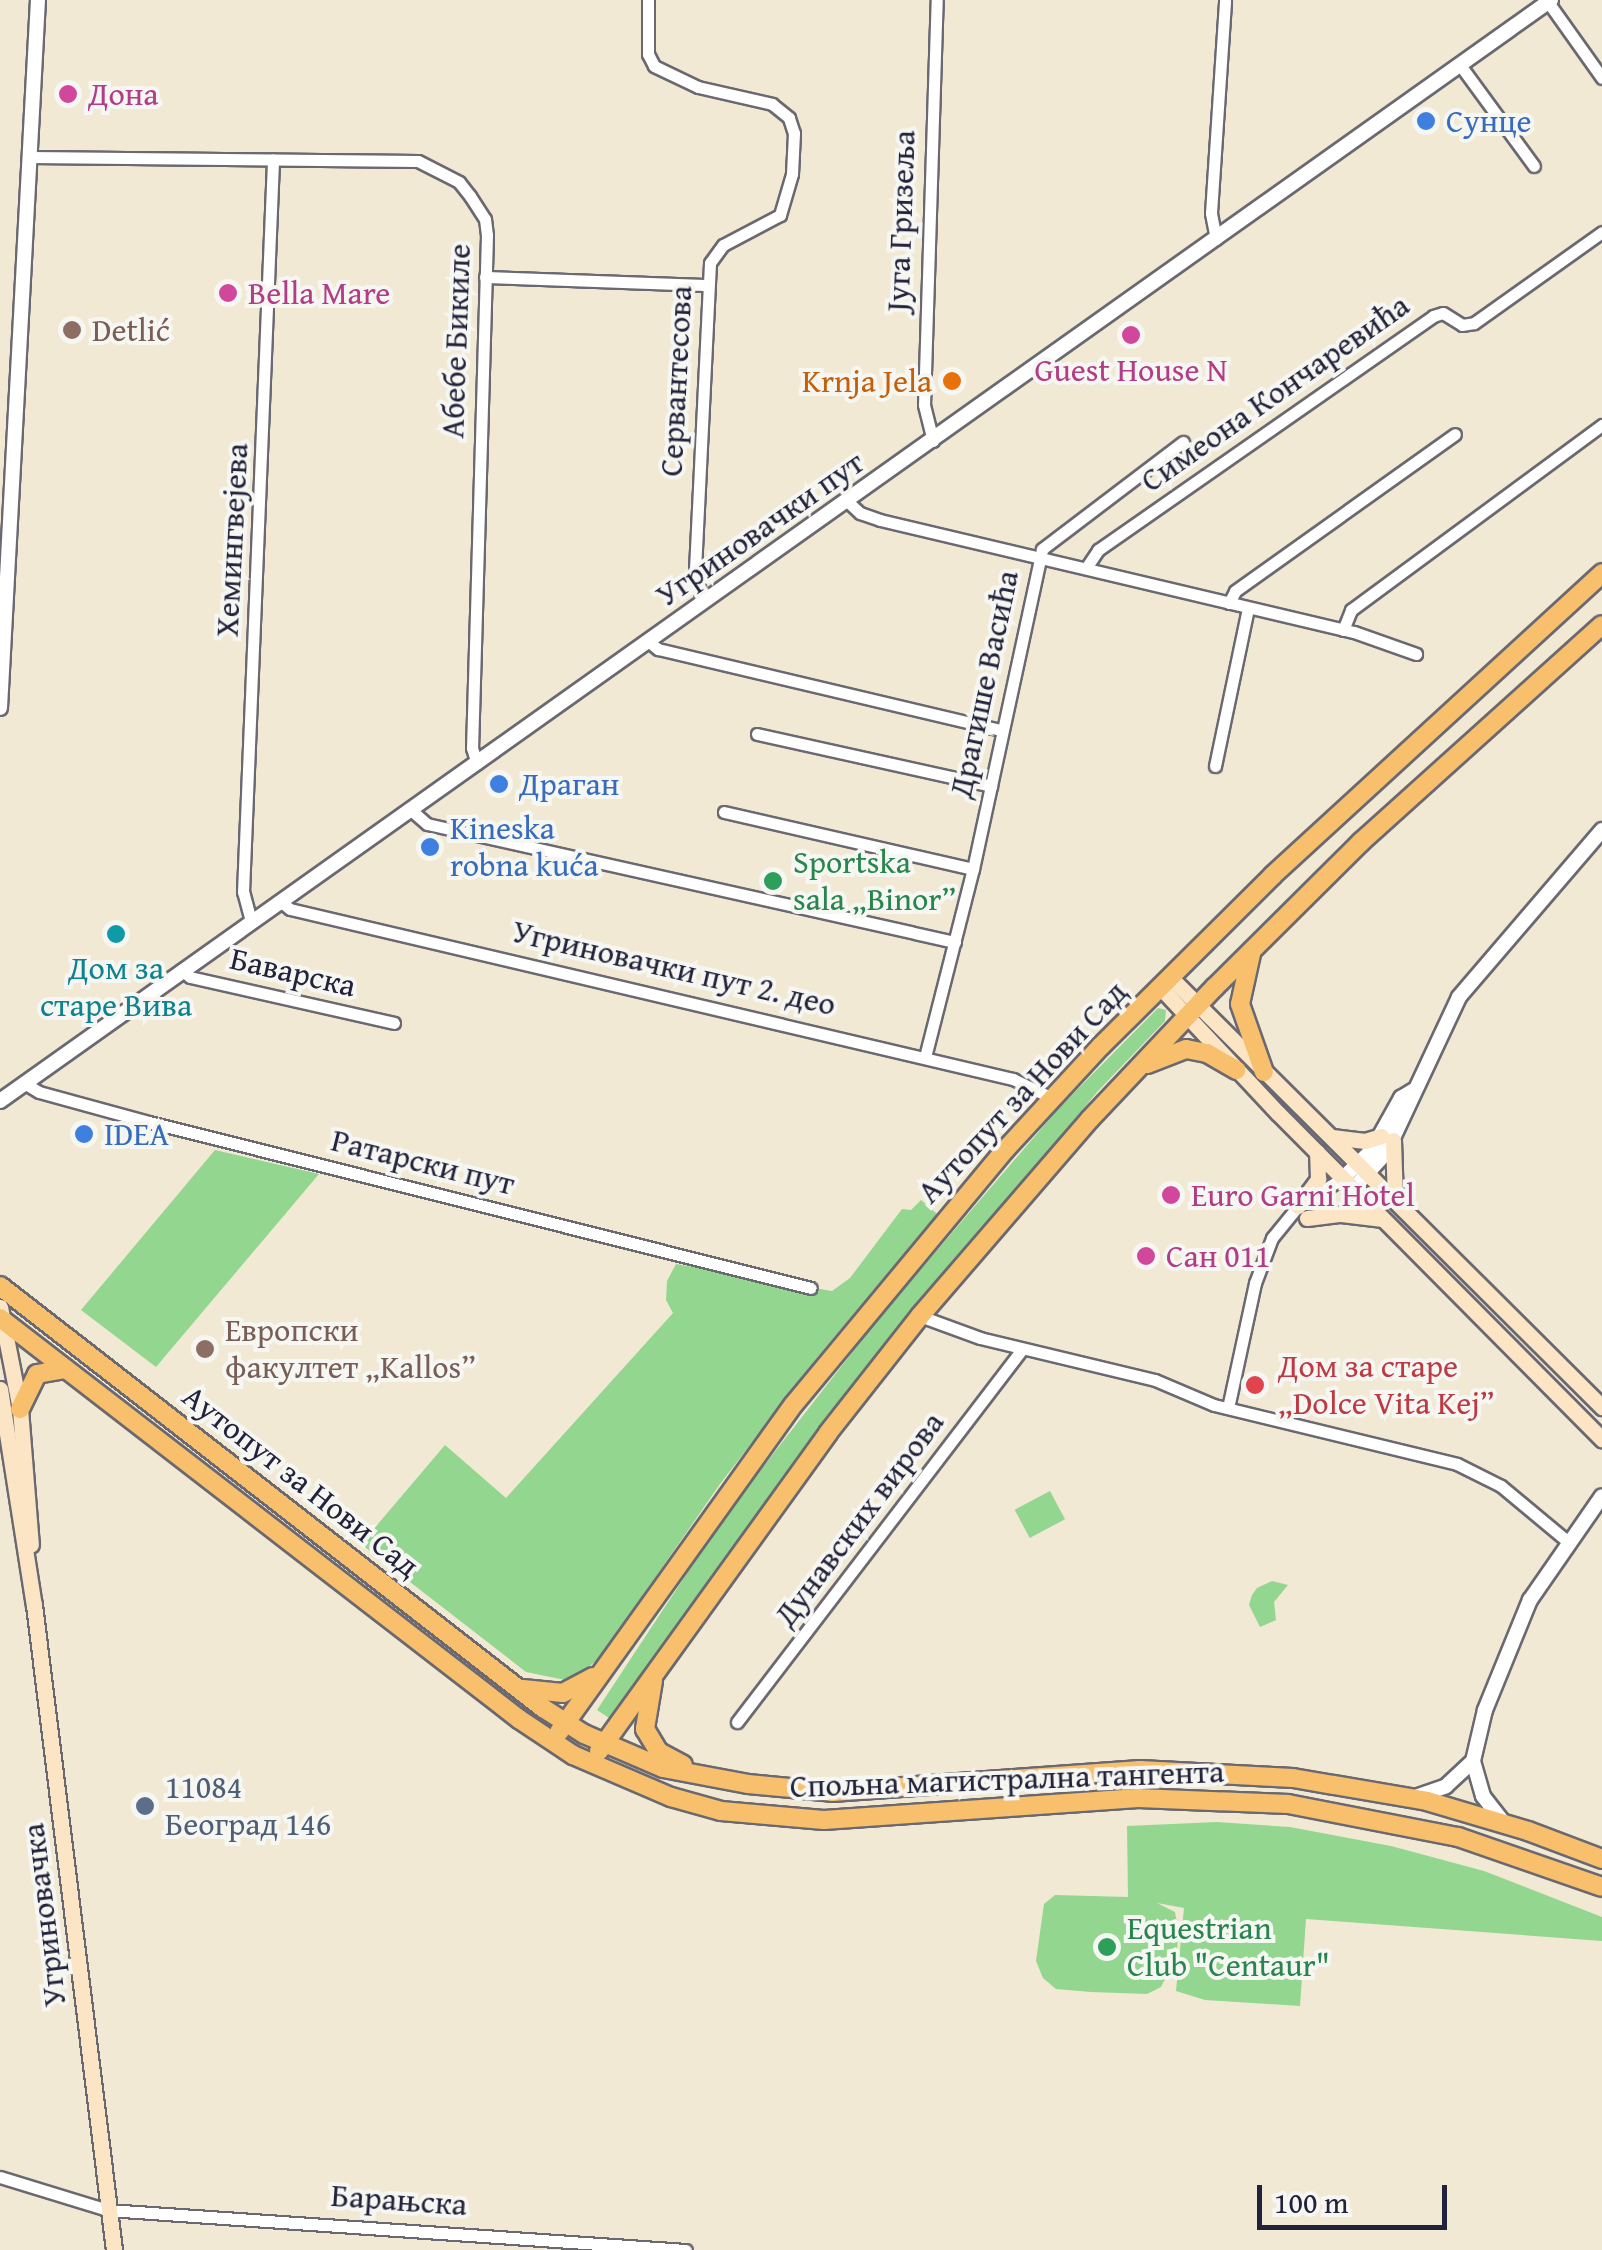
<!DOCTYPE html>
<meta charset="utf-8">
<style>
body{margin:0}
#map{position:relative;width:1602px;height:2250px;overflow:hidden;background:#f1e9d4;font-family:"Gentium Book Plus",serif}
div>[style]{position:absolute}
.green>*{inset:0;background:#93d68f;transform-origin:0 0}
.roads{filter:drop-shadow(2px 0 #6a6871) drop-shadow(-2px 0 #6a6871) drop-shadow(0 2px #6a6871) drop-shadow(0 -2px #6a6871)}
.minor>*{height:11px;margin:-5.5px;padding:0 5.5px;transform-origin:5.5px;border-radius:5.5px;background:#fff}
.tertiary>*{height:14px;margin:-7px;padding:0 7px;transform-origin:7px;border-radius:7px;background:#fff}
.secondary>*{height:15px;margin:-7.5px;padding:0 7.5px;transform-origin:7.5px;border-radius:7.5px;background:#fce5c4}
.primary>*{height:18px;margin:-9px;padding:0 9px;transform-origin:9px;border-radius:9px;background:#f8bf6c}
.dots>*{width:28px;height:28px;translate:-50% -50%;box-sizing:border-box;border:5px solid #f6f6f2;border-radius:50%}
span{translate:-50% -50%;white-space:nowrap;text-align:center;line-height:1.15;-webkit-text-stroke:8px #f6f6f2;paint-order:stroke}
.hotel-label{font-size:32px;color:#b23c85}
.left{translate:0 -50%;text-align:left}
.shop-label{font-size:32px;color:#366cbe}
.street-label{font-size:32px;color:#22223b}
.education-label{font-size:32px;color:#785e54}
.food-label{font-size:32px;color:#c56008}
.right{translate:-100% -50%;text-align:right}
.leisure-label{font-size:32px;color:#27864d}
.culture-label{font-size:32px;color:#0d838f}
.health-label{font-size:32px;color:#be3a42}
.service-label{font-size:32px;color:#4e5e75}
.scale{position:absolute;left:1257px;top:2185px;width:190px;height:45px;box-sizing:border-box;border:5px solid #22223b;border-top:0;padding-left:12px;font-size:30px;line-height:35px;white-space:nowrap;color:#22223b;-webkit-text-stroke:8px #f6f6f2;paint-order:stroke}
</style>
<div id="map">
<div class="green">
<i style="clip-path:polygon(1158px 1008px,1166px 1010px,1165px 1021px,1098px 1091px,837px 1406px,616px 1708px,609px 1718px,597px 1710px,724px 1517px,879px 1318px,1059px 1108px)"></i>
<i style="clip-path:polygon(215px 1150px,319px 1174px,156px 1367px,81px 1310px)"></i>
<i style="clip-path:polygon(921px 1200px,937px 1214px,817px 1358px,720px 1484px,600px 1657px,581px 1674px,565px 1680px,526px 1672px,361px 1544px,445px 1445px,506px 1498px,673px 1313px,666px 1300px,667px 1281px,676px 1264px,832px 1291px,850px 1278px,902px 1209px,911px 1210px)"></i>
<i style="left:1050px;top:1491px;width:32px;height:40px;rotate:62deg"></i>
<i style="clip-path:polygon(1272px 1581px,1288px 1585px,1274px 1602px,1276px 1620px,1260px 1627px,1249px 1605px,1252px 1595px,1257px 1588px)"></i>
<i style="clip-path:polygon(1217px 1822px,1290px 1827px,1391px 1846px,1484px 1871px,1602px 1917px,1602px 1941px,1306px 1919px,1300px 2006px,1205px 2000px,1176px 1991px,1184px 1908px,1157px 1903px,1175px 1912px,1178px 1929px,1177px 1955px,1161px 1987px,1147px 1994px,1091px 1992px,1056px 1989px,1043px 1978px,1036px 1961px,1044px 1904px,1055px 1895px,1128px 1897px,1127px 1826px)"></i>
</div>
<div class="roads">
<div class="minor">
<i style="left:648px;top:0;width:54px;rotate:90deg"></i>
<i style="left:648px;top:54px;width:13px;rotate:63deg"></i>
<i style="left:654px;top:66px;width:49px;rotate:25.5deg"></i>
<i style="left:698px;top:87px;width:76px;rotate:12.9deg"></i>
<i style="left:772px;top:104px;width:22px;rotate:39deg"></i>
<i style="left:789px;top:118px;width:16px;rotate:72deg"></i>
<i style="left:794px;top:133px;width:41px;rotate:92.8deg"></i>
<i style="left:792px;top:174px;width:43px;rotate:106.3deg"></i>
<i style="left:780px;top:215px;width:64px;rotate:152.2deg"></i>
<i style="left:723px;top:245px;width:22px;rotate:126deg"></i>
<i style="left:710px;top:263px;width:305px;rotate:92.8deg"></i>
<i style="left:695px;top:568px;width:35px;rotate:78deg"></i>
<i style="left:1548px;top:2px;width:93px;rotate:54.6deg"></i>
<i style="left:1460px;top:65px;width:125px;rotate:53.8deg"></i>
<i style="left:30px;top:157px;width:388px;rotate:0.6deg"></i>
<i style="left:418px;top:161px;width:46px;rotate:27.1deg"></i>
<i style="left:459px;top:182px;width:18px;rotate:52deg"></i>
<i style="left:470px;top:196px;width:27px;rotate:57deg"></i>
<i style="left:485px;top:219px;width:16px;rotate:83deg"></i>
<i style="left:487px;top:235px;width:513px;rotate:91.67deg"></i>
<i style="left:472px;top:748px;width:16px;rotate:72deg"></i>
<i style="left:1216px;top:239px;width:26px;rotate:-101deg"></i>
<i style="left:1211px;top:213px;width:213px;rotate:-86.2deg"></i>
<i style="left:485px;top:277px;width:221px;rotate:2.1deg"></i>
<i style="left:933px;top:441px;width:37px;rotate:-104deg"></i>
<i style="left:924px;top:405px;width:405px;rotate:-88.2deg"></i>
<i style="left:847px;top:501px;width:18px;rotate:43deg"></i>
<i style="left:860px;top:513px;width:21px;rotate:19deg"></i>
<i style="left:880px;top:520px;width:487px;rotate:13.3deg"></i>
<i style="left:1354px;top:632px;width:66px;rotate:19.5deg"></i>
<i style="left:1086px;top:568px;width:22px;rotate:-56deg"></i>
<i style="left:1098px;top:550px;width:409px;rotate:-34.9deg"></i>
<i style="left:1433px;top:316px;width:10px;rotate:-17deg"></i>
<i style="left:1443px;top:313px;width:22px;rotate:32deg"></i>
<i style="left:1462px;top:325px;width:12px;rotate:-9deg"></i>
<i style="left:1474px;top:323px;width:157px;rotate:-35.4deg"></i>
<i style="left:1229px;top:603px;width:13px;rotate:-63deg"></i>
<i style="left:1235px;top:591px;width:270px;rotate:-35.5deg"></i>
<i style="left:1343px;top:630px;width:22px;rotate:-68deg"></i>
<i style="left:1351px;top:610px;width:312px;rotate:-36.4deg"></i>
<i style="left:648px;top:641px;width:13px;rotate:39deg"></i>
<i style="left:658px;top:649px;width:352px;rotate:13.3deg"></i>
<i style="left:757px;top:734px;width:240px;rotate:12.5deg"></i>
<i style="left:1215px;top:766px;width:161px;rotate:-78.2deg"></i>
<i style="left:411px;top:810px;width:21px;rotate:41deg"></i>
<i style="left:427px;top:824px;width:541px;rotate:12.6deg"></i>
<i style="left:724px;top:812px;width:255px;rotate:12.9deg"></i>
<i style="left:281px;top:902px;width:11px;rotate:38deg"></i>
<i style="left:290px;top:909px;width:743px;rotate:13.23deg"></i>
<i style="left:1013px;top:1079px;width:43px;rotate:26deg"></i>
<i style="left:251px;top:921px;width:30px;rotate:-105deg"></i>
<i style="left:243px;top:892px;width:733px;rotate:-87.65deg"></i>
<i style="left:181px;top:970px;width:11px;rotate:38deg"></i>
<i style="left:190px;top:977px;width:209px;rotate:12.7deg"></i>
<i style="left:925px;top:1057px;width:194px;rotate:-75.7deg"></i>
<i style="left:973px;top:869px;width:327px;rotate:-77.8deg"></i>
<i style="left:1042px;top:549px;width:177px;rotate:-37.2deg"></i>
<i style="left:24px;top:1083px;width:17px;rotate:31deg"></i>
<i style="left:39px;top:1092px;width:114px;rotate:15.3deg"></i>
<i style="left:149px;top:1122px;width:682px;rotate:14.08deg"></i>
<i style="left:920px;top:1316px;width:64px;rotate:20.1deg"></i>
<i style="left:980px;top:1338px;width:180px;rotate:13.5deg"></i>
<i style="left:1155px;top:1380px;width:64px;rotate:23deg"></i>
<i style="left:1214px;top:1405px;width:250px;rotate:13.6deg"></i>
<i style="left:1457px;top:1464px;width:49px;rotate:26.6deg"></i>
<i style="left:1501px;top:1486px;width:86px;rotate:39.8deg"></i>
<i style="left:1228px;top:1408px;width:128px;rotate:-77.8deg"></i>
<i style="left:1255px;top:1283px;width:48px;rotate:-69.3deg"></i>
<i style="left:1272px;top:1238px;width:41px;rotate:-50.9deg"></i>
<i style="left:1298px;top:1206px;width:53px;rotate:-31.9deg"></i>
<i style="left:737px;top:1722px;width:469px;rotate:-52.6deg"></i>
<i style="left:0;top:2177px;width:113px;rotate:17deg"></i>
<i style="left:108px;top:2210px;width:579px;rotate:3.96deg"></i>
</div>
<div class="tertiary">
<i style="left:0;top:708px;width:709px;rotate:-86.93deg"></i>
<i style="left:0;top:1101px;width:1902px;rotate:-35.37deg"></i>
<i style="left:1343px;top:1178px;width:40px;rotate:-44deg"></i>
<i style="left:1372px;top:1150px;width:60px;rotate:-60.9deg"></i>
<i style="left:1401px;top:1098px;width:13px;rotate:-32deg"></i>
<i style="left:1353px;top:1189px;width:49px;rotate:-47.5deg"></i>
<i style="left:1386px;top:1153px;width:172px;rotate:-64.9deg"></i>
<i style="left:1459px;top:997px;width:220px;rotate:-49.4deg"></i>
<i style="left:1412px;top:1798px;width:36px;rotate:-19deg"></i>
<i style="left:1446px;top:1786px;width:37px;rotate:-43deg"></i>
<i style="left:1504px;top:1823px;width:34px;rotate:-128deg"></i>
<i style="left:1483px;top:1796px;width:36px;rotate:-106deg"></i>
<i style="left:1473px;top:1761px;width:52px;rotate:-76.8deg"></i>
<i style="left:1485px;top:1710px;width:119px;rotate:-67.8deg"></i>
<i style="left:1530px;top:1600px;width:126px;rotate:-55.3deg"></i>
</div>
<div class="secondary">
<i style="left:1170px;top:977px;width:610px;rotate:44.87deg"></i>
<i style="left:1160px;top:987px;width:173px;rotate:46.9deg"></i>
<i style="left:1278px;top:1113px;width:460px;rotate:45.2deg"></i>
<i style="left:1332px;top:1137px;width:33px;rotate:7deg"></i>
<i style="left:1365px;top:1141px;width:17px;rotate:-17deg"></i>
<i style="left:1393px;top:1140px;width:61px;rotate:88.1deg"></i>
<i style="left:1298px;top:1206px;width:34px;rotate:-53deg"></i>
<i style="left:1318px;top:1179px;width:27px;rotate:-92deg"></i>
<i style="left:1307px;top:1218px;width:34px;rotate:-7deg"></i>
<i style="left:1341px;top:1214px;width:42px;rotate:6.8deg"></i>
<i style="left:0;top:1307px;width:104px;rotate:78.9deg"></i>
<i style="left:20px;top:1409px;width:136px;rotate:85.4deg"></i>
<i style="left:0;top:1389px;width:219px;rotate:81.1deg"></i>
<i style="left:34px;top:1605px;width:650px;rotate:82.93deg"></i>
</div>
<div class="primary">
<i style="left:1251px;top:954px;width:51px;rotate:102.4deg"></i>
<i style="left:1240px;top:1004px;width:72px;rotate:70.6deg"></i>
<i style="left:1147px;top:1064px;width:42px;rotate:-21deg"></i>
<i style="left:1186px;top:1049px;width:21px;rotate:11deg"></i>
<i style="left:1207px;top:1053px;width:34px;rotate:30deg"></i>
<i style="left:0;top:1286px;width:688px;rotate:37.85deg"></i>
<i style="left:543px;top:1708px;width:49px;rotate:32.4deg"></i>
<i style="left:584px;top:1734px;width:86px;rotate:23.3deg"></i>
<i style="left:663px;top:1768px;width:86px;rotate:10.7deg"></i>
<i style="left:748px;top:1784px;width:84px;rotate:5.4deg"></i>
<i style="left:832px;top:1792px;width:309px;rotate:-4.1deg"></i>
<i style="left:1140px;top:1770px;width:153px;rotate:3deg"></i>
<i style="left:1293px;top:1778px;width:136px;rotate:9.7deg"></i>
<i style="left:1427px;top:1801px;width:105px;rotate:16.5deg"></i>
<i style="left:1528px;top:1831px;width:79px;rotate:20.7deg"></i>
<i style="left:0;top:1318px;width:656px;rotate:37.69deg"></i>
<i style="left:519px;top:1719px;width:65px;rotate:33.7deg"></i>
<i style="left:573px;top:1755px;width:107px;rotate:23.2deg"></i>
<i style="left:671px;top:1797px;width:52px;rotate:15.6deg"></i>
<i style="left:721px;top:1811px;width:103px;rotate:5deg"></i>
<i style="left:824px;top:1820px;width:315px;rotate:-4deg"></i>
<i style="left:1138px;top:1798px;width:150px;rotate:2.3deg"></i>
<i style="left:1288px;top:1804px;width:173px;rotate:11deg"></i>
<i style="left:1458px;top:1837px;width:152px;rotate:19.1deg"></i>
<i style="left:20px;top:1409px;width:39px;rotate:-64deg"></i>
<i style="left:37px;top:1374px;width:29px;rotate:-10deg"></i>
<i style="left:653px;top:1681px;width:49px;rotate:99.5deg"></i>
<i style="left:645px;top:1729px;width:27px;rotate:59deg"></i>
<i style="left:659px;top:1752px;width:27px;rotate:28deg"></i>
<i style="left:523px;top:1689px;width:40px;rotate:5.7deg"></i>
<i style="left:563px;top:1693px;width:34px;rotate:-28deg"></i>
<i style="left:559px;top:1732px;width:403px;rotate:-54.4deg"></i>
<i style="left:794px;top:1404px;width:329px;rotate:-50.3deg"></i>
<i style="left:1004px;top:1151px;width:143px;rotate:-47.3deg"></i>
<i style="left:1101px;top:1046px;width:243px;rotate:-44.8deg"></i>
<i style="left:1273px;top:875px;width:447px;rotate:-42.5deg"></i>
<i style="left:599px;top:1751px;width:392px;rotate:-54.2deg"></i>
<i style="left:828px;top:1433px;width:149px;rotate:-51.8deg"></i>
<i style="left:920px;top:1316px;width:260px;rotate:-49.2deg"></i>
<i style="left:1090px;top:1119px;width:182px;rotate:-46.6deg"></i>
<i style="left:1215px;top:987px;width:206px;rotate:-44.8deg"></i>
<i style="left:1361px;top:842px;width:324px;rotate:-42deg"></i>
</div>
</div>
<div class="dots">
<i style="left:68px;top:94px;background:#d1479c"></i>
<i style="left:1426px;top:121px;background:#3f7fe0"></i>
<i style="left:228px;top:293px;background:#d1479c"></i>
<i style="left:72px;top:330px;background:#8d6e63"></i>
<i style="left:1131px;top:335px;background:#d1479c"></i>
<i style="left:952px;top:381px;background:#e8710a"></i>
<i style="left:499px;top:784px;background:#3f7fe0"></i>
<i style="left:430px;top:847px;background:#3f7fe0"></i>
<i style="left:773px;top:881px;background:#2e9e5b"></i>
<i style="left:116px;top:934px;background:#0f9aa8"></i>
<i style="left:84px;top:1134px;background:#3f7fe0"></i>
<i style="left:1171px;top:1195px;background:#d1479c"></i>
<i style="left:1146px;top:1256px;background:#d1479c"></i>
<i style="left:205px;top:1349px;background:#8d6e63"></i>
<i style="left:1255px;top:1385px;background:#e0444e"></i>
<i style="left:145px;top:1806px;background:#5c6f8a"></i>
<i style="left:1107px;top:1947px;background:#2e9e5b"></i>
</div>
<div class="hotel-label">
<span class="left" style="left:88px;top:94px">Дона</span>
<span class="left" style="left:248px;top:293px">Bella Mare</span>
<span style="left:1131px;top:370px">Guest House N</span>
<span class="left" style="left:1191px;top:1195px">Euro Garni Hotel</span>
<span class="left" style="left:1166px;top:1256px">Сан 011</span>
</div>
<div class="shop-label">
<span class="left" style="left:1446px;top:121px">Сунце</span>
<span class="left" style="left:519px;top:784px">Драган</span>
<span class="left" style="left:450px;top:847px">Kineska<br>robna kuća</span>
<span class="left" style="left:104px;top:1134px">IDEA</span>
</div>
<div class="street-label">
<span style="left:901px;top:221px;rotate:-88deg">Југа Гризеља</span>
<span style="left:456px;top:341px;rotate:-88deg">Абебе Бикиле</span>
<span style="left:676px;top:381px;rotate:-87deg">Сервантесова</span>
<span style="left:1275px;top:393px;rotate:-35deg">Симеона Кончаревића</span>
<span style="left:760px;top:529px;rotate:-35deg">Угриновачки пут</span>
<span style="left:232px;top:540px;rotate:-87deg">Хемингвејева</span>
<span style="left:984px;top:684px;rotate:-78deg">Драгише Васића</span>
<span style="left:674px;top:968px;rotate:13deg">Угриновачки пут 2. део</span>
<span style="left:293px;top:972px;rotate:13deg">Баварска</span>
<span style="left:1022px;top:1092px;rotate:-47deg">Аутопут за Нови Сад</span>
<span style="left:423px;top:1162px;rotate:14deg">Ратарски пут</span>
<span style="left:301px;top:1481px;rotate:38deg">Аутопут за Нови Сад</span>
<span style="left:859px;top:1519px;rotate:-53deg">Дунавских вирова</span>
<span style="left:1007px;top:1779px;rotate:-2deg">Спољна магистрална тангента</span>
<span style="left:44px;top:1915px;rotate:-97deg">Угриновачка</span>
<span style="left:399px;top:2200px;rotate:4deg">Барањска</span>
</div>
<div class="education-label">
<span class="left" style="left:92px;top:330px">Detlić</span>
<span class="left" style="left:225px;top:1349px">Европски<br>факултет „Kallos”</span>
</div>
<div class="food-label">
<span class="right" style="left:932px;top:381px">Krnja Jela</span>
</div>
<div class="leisure-label">
<span class="left" style="left:793px;top:881px">Sportska<br>sala „Binor”</span>
<span class="left" style="left:1127px;top:1947px">Equestrian<br>Club "Centaur"</span>
</div>
<div class="culture-label">
<span style="left:116px;top:987px">Дом за<br>старе Вива</span>
</div>
<div class="health-label">
<span class="left" style="left:1278px;top:1385px">Дом за старе<br>„Dolce Vita Kej”</span>
</div>
<div class="service-label">
<span class="left" style="left:165px;top:1806px">11084<br>Београд 146</span>
</div>
<div class="scale">100 m</div>
</div>
